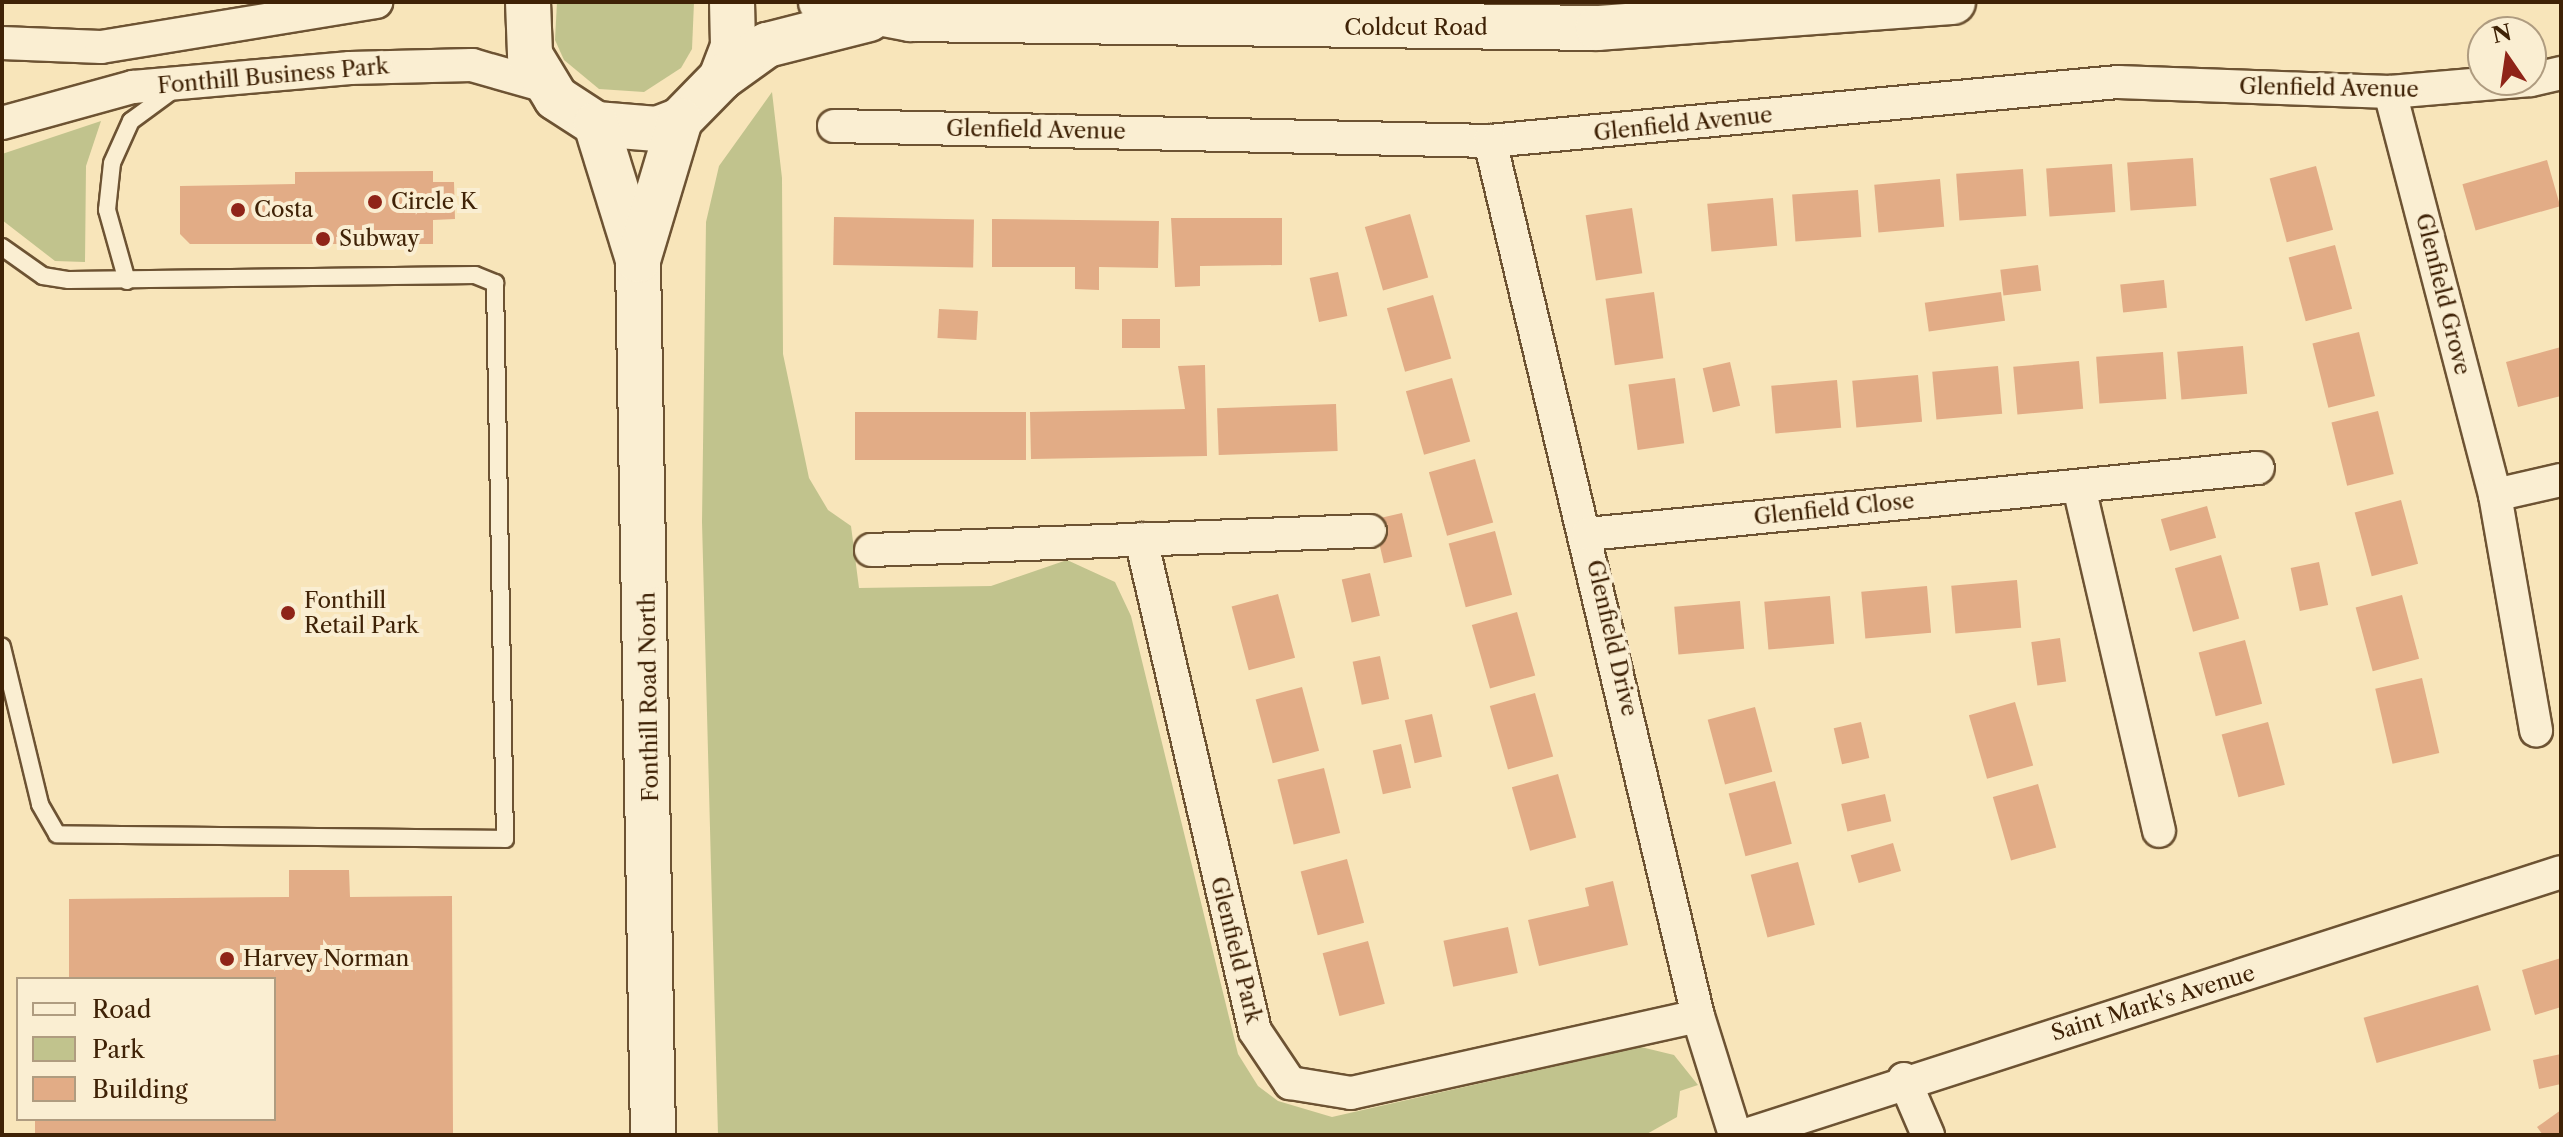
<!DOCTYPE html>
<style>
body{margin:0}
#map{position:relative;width:2563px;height:1137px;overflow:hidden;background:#f8e5ba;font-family:"Libre Caslon Text",serif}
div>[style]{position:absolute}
.green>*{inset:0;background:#c1c38d}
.building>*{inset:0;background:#e2ac86;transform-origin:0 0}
.roads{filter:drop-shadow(2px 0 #6d5333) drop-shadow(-2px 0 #6d5333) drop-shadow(0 2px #6d5333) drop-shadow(0 -2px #6d5333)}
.lane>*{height:16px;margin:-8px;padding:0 8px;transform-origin:8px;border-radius:8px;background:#faeed2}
.street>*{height:32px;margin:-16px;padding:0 16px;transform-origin:16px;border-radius:16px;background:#faeed2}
.secondary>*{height:44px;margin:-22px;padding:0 22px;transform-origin:22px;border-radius:22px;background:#faeed2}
.dots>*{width:22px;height:22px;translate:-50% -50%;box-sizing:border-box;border:4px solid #faeed2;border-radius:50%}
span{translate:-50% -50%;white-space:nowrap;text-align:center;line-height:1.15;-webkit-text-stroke:8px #faeed2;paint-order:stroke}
.street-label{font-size:22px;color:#3f2206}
.poi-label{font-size:22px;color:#3f2206}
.left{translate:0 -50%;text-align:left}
.frame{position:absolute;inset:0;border:4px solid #3f2206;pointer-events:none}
.legend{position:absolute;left:16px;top:977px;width:260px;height:144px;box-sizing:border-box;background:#faeed2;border:2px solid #af9c80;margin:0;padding:10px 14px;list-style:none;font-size:24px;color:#3f2206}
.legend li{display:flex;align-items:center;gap:16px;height:40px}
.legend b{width:40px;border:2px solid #af9c80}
.north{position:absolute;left:2467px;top:16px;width:80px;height:80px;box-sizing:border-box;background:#faeed2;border:2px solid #af9c80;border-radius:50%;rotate:347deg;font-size:22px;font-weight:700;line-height:32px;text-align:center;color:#3f2206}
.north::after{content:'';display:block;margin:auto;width:28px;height:36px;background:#8f2418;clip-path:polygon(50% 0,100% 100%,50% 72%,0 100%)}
</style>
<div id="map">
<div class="green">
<i style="clip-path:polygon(557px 2px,694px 2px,692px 49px,681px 68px,644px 92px,599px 89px,564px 60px,555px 40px)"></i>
<i style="clip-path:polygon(772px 92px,782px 178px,783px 354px,809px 478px,828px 510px,851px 526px,859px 588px,991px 586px,1067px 560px,1115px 582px,1131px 616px,1238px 1054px,1258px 1086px,1278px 1101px,1332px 1117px,1641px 1047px,1674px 1055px,1698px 1085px,1680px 1091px,1677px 1117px,1645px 1135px,718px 1135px,702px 522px,706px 222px,719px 166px)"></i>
<i style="clip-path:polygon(101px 121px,86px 166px,85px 262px,55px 261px,2px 220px,2px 154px)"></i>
</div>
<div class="building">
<i style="left:2193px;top:158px;width:48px;height:66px;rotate:86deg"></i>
<i style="left:2547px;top:160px;width:48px;height:88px;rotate:74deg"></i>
<i style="left:2112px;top:164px;width:48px;height:66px;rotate:86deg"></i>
<i style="left:2316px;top:166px;width:66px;height:48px;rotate:75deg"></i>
<i style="left:2023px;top:169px;width:47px;height:67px;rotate:86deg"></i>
<i style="clip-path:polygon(433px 171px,433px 182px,454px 182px,455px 219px,433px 220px,433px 244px,190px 244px,180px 234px,180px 186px,295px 184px,295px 172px)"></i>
<i style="left:1940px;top:179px;width:48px;height:66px;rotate:85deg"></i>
<i style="left:1858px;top:190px;width:47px;height:66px;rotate:86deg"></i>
<i style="left:1773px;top:198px;width:48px;height:66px;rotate:85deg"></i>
<i style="left:1632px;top:208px;width:66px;height:47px;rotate:81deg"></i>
<i style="left:1410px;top:214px;width:66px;height:47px;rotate:74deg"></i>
<i style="left:834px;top:217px;width:140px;height:48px;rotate:1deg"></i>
<i style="clip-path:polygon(1171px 218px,1282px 218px,1282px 265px,1200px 266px,1200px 286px,1175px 287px)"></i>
<i style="clip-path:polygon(992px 219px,1159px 221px,1158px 268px,1099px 267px,1099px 290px,1075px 289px,1075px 267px,992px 267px)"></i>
<i style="left:2335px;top:245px;width:66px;height:48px;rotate:75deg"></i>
<i style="left:2038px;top:265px;width:26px;height:38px;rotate:83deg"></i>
<i style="left:1338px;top:272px;width:45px;height:29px;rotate:78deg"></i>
<i style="left:2164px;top:280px;width:28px;height:44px;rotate:84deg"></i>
<i style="left:1654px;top:292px;width:67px;height:49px;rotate:82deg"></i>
<i style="left:2001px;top:292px;width:29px;height:77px;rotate:82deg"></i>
<i style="left:1433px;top:295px;width:66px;height:48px;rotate:74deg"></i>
<i style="left:939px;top:309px;width:39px;height:29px;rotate:3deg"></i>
<i style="left:1160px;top:319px;width:29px;height:38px;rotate:90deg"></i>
<i style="left:2359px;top:332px;width:66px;height:48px;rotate:76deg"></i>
<i style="left:2243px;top:346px;width:48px;height:66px;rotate:85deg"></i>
<i style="clip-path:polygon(2561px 347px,2561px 396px,2518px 407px,2506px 362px)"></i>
<i style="left:2163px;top:352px;width:47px;height:67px;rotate:86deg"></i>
<i style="left:2079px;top:361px;width:48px;height:66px;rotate:85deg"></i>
<i style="left:1730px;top:362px;width:45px;height:28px;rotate:77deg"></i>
<i style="clip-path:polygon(1205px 365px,1207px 456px,1031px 459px,1030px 412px,1185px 409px,1178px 366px)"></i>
<i style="left:1998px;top:366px;width:48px;height:66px;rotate:85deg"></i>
<i style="left:1918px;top:375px;width:47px;height:66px;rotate:85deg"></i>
<i style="left:1452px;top:378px;width:66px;height:48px;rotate:74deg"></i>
<i style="left:1675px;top:378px;width:66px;height:47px;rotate:82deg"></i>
<i style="left:1837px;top:380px;width:48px;height:66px;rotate:85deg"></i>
<i style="left:1336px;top:404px;width:47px;height:119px;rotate:88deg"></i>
<i style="left:2378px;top:411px;width:65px;height:48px;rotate:76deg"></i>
<i style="left:1026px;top:412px;width:48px;height:171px;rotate:90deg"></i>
<i style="left:1475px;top:459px;width:66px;height:48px;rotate:74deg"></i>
<i style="left:2401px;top:500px;width:66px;height:48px;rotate:75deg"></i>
<i style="left:2207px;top:506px;width:33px;height:48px;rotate:74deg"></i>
<i style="left:1402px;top:513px;width:45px;height:29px;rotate:77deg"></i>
<i style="left:1495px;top:531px;width:66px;height:48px;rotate:75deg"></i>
<i style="left:2221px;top:555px;width:66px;height:48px;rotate:74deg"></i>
<i style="left:2319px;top:562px;width:44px;height:29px;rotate:78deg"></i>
<i style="left:1370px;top:573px;width:44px;height:29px;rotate:77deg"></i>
<i style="left:2017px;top:580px;width:48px;height:66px;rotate:85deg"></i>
<i style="left:1927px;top:586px;width:47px;height:66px;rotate:85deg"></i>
<i style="left:1278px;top:594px;width:66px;height:48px;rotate:75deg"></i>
<i style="left:2402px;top:595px;width:66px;height:48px;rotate:75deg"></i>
<i style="left:1830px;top:596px;width:48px;height:66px;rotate:85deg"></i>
<i style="left:1740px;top:601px;width:48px;height:66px;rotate:85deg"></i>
<i style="left:1517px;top:612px;width:66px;height:47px;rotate:74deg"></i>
<i style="left:2060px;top:638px;width:44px;height:29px;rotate:82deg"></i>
<i style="left:2245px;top:640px;width:66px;height:48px;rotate:75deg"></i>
<i style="left:1380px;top:656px;width:44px;height:28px;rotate:78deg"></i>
<i style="left:2422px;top:678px;width:77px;height:48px;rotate:77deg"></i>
<i style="left:1302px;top:687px;width:66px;height:48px;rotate:75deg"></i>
<i style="left:1535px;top:693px;width:66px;height:47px;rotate:74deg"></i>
<i style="left:2015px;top:702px;width:66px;height:48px;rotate:74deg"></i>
<i style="left:1755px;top:707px;width:67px;height:49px;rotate:75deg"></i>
<i style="left:1432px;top:714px;width:44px;height:28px;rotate:77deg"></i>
<i style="left:1861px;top:722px;width:37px;height:28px;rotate:77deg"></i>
<i style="left:2268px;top:722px;width:65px;height:48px;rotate:75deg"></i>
<i style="left:1401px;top:744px;width:45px;height:29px;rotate:77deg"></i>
<i style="left:1324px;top:768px;width:67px;height:48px;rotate:76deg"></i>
<i style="left:1558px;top:774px;width:66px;height:48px;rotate:74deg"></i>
<i style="left:1775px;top:781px;width:65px;height:48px;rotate:75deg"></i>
<i style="left:2038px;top:784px;width:66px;height:47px;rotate:74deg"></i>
<i style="left:1885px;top:794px;width:28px;height:45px;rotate:77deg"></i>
<i style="left:1893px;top:843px;width:29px;height:44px;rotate:74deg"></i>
<i style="left:1347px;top:859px;width:66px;height:48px;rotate:75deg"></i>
<i style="left:1798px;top:862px;width:65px;height:49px;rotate:75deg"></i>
<i style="clip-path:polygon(289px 870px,349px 870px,350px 897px,452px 896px,453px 1135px,35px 1135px,35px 1119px,274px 1119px,274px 979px,69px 979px,69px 899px,289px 897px)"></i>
<i style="clip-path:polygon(1613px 881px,1628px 945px,1539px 966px,1528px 920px,1589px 906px,1585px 888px)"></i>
<i style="left:1508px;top:927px;width:47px;height:66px;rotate:78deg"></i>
<i style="left:1368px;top:941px;width:65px;height:47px;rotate:75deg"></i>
<i style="clip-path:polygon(2561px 958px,2561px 1007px,2535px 1015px,2522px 970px)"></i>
<i style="left:2478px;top:985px;width:47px;height:119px;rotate:74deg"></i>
<i style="clip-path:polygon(2561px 1054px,2561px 1084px,2539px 1089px,2533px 1060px)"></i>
<i style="clip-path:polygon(2561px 1110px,2561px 1135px,2543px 1135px,2537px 1127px)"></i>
</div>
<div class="roads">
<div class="lane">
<i style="left:2px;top:247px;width:50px;rotate:35.3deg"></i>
<i style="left:43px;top:276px;width:26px;rotate:9deg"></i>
<i style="left:69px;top:280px;width:406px;rotate:-0.7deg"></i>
<i style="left:475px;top:275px;width:22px;rotate:22deg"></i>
<i style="left:495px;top:283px;width:556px;rotate:88.97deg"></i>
<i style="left:505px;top:839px;width:448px;rotate:-179.4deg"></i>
<i style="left:57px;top:834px;width:34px;rotate:-120deg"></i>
<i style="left:40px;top:804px;width:162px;rotate:-103.6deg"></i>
<i style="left:127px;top:281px;width:74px;rotate:-105.7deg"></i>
<i style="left:107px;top:210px;width:47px;rotate:-83.9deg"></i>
<i style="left:112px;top:163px;width:46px;rotate:-65.7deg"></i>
<i style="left:131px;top:121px;width:51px;rotate:-36.2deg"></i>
</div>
<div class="street">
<i style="left:2px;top:43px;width:99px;rotate:2.3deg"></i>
<i style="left:101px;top:47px;width:279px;rotate:-9.3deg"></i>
<i style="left:2531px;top:80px;width:31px;rotate:-13deg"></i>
<i style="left:2390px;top:92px;width:416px;rotate:75.4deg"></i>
<i style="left:2495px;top:495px;width:239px;rotate:80.1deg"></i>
<i style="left:2px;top:123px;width:136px;rotate:-15.4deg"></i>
<i style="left:133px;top:87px;width:218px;rotate:-5deg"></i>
<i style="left:350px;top:68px;width:122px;rotate:-1.4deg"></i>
<i style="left:472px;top:65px;width:76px;rotate:16deg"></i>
<i style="left:834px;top:126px;width:656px;rotate:1.31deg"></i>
<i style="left:1490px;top:141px;width:631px;rotate:-5.37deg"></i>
<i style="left:2118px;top:82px;width:272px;rotate:2.1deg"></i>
<i style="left:2390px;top:92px;width:141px;rotate:-4.9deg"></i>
<i style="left:1490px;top:141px;width:899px;rotate:76.63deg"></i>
<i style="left:1698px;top:1016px;width:125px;rotate:72.7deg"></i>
<i style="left:2079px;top:487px;width:353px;rotate:76.9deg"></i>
<i style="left:2495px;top:495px;width:68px;rotate:-12.8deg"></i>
<i style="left:1588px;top:534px;width:673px;rotate:-5.63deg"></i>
<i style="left:1141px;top:539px;width:505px;rotate:76.95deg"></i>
<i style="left:1255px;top:1031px;width:63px;rotate:56.1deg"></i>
<i style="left:1290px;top:1083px;width:62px;rotate:9.3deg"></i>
<i style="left:1351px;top:1093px;width:355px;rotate:-12.5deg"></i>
<i style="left:871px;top:550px;width:499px;rotate:-2.2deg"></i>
<i style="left:1904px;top:1079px;width:61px;rotate:66.8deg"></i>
<i style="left:1746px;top:1135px;width:856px;rotate:-17.88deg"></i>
</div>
<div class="secondary">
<i style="left:528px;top:2px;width:53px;rotate:87.8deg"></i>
<i style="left:530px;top:55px;width:50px;rotate:58.8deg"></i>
<i style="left:556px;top:98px;width:48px;rotate:33deg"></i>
<i style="left:596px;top:124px;width:61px;rotate:4.7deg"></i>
<i style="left:657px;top:129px;width:25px;rotate:-21deg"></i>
<i style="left:680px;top:120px;width:59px;rotate:-45.7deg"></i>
<i style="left:721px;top:78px;width:34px;rotate:-69deg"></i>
<i style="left:733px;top:46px;width:44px;rotate:-91.3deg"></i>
<i style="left:821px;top:2px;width:91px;rotate:10.8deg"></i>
<i style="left:910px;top:19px;width:688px;rotate:0.75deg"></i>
<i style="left:1598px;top:28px;width:356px;rotate:-4.2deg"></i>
<i style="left:721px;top:78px;width:57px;rotate:-35.7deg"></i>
<i style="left:767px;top:45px;width:105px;rotate:-14.3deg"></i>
<i style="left:596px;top:124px;width:142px;rotate:72.8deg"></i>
<i style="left:638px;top:260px;width:875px;rotate:89.02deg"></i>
<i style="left:638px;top:260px;width:146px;rotate:-73.3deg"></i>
</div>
</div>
<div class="dots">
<i style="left:375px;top:202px;background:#8f2418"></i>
<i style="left:238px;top:210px;background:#8f2418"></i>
<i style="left:323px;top:239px;background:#8f2418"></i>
<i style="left:288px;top:613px;background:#8f2418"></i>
<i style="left:227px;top:959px;background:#8f2418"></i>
</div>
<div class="street-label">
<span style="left:1416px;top:28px">Coldcut Road</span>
<span style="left:273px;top:76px;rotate:-5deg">Fonthill Business Park</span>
<span style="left:2329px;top:88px;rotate:1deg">Glenfield Avenue</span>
<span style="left:1683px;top:124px;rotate:-6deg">Glenfield Avenue</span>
<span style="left:1036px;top:130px;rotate:1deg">Glenfield Avenue</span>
<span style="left:2443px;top:294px;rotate:76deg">Glenfield Grove</span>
<span style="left:1834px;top:509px;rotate:-6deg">Glenfield Close</span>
<span style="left:1612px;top:638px;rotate:77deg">Glenfield Drive</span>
<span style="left:649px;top:697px;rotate:-91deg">Fonthill Road North</span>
<span style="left:1236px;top:950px;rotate:76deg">Glenfield Park</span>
<span style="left:2153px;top:1003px;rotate:-17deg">Saint Mark's Avenue</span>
</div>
<div class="poi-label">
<span class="left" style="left:391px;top:202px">Circle K</span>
<span class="left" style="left:254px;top:210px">Costa</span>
<span class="left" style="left:339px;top:239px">Subway</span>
<span class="left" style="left:304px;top:613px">Fonthill<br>Retail Park</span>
<span class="left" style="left:243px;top:959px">Harvey Norman</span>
</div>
<div class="frame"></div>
<ul class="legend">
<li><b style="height:10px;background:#faeed2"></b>Road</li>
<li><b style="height:22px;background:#c1c38d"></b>Park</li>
<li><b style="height:22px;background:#e2ac86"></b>Building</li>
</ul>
<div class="north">N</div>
</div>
